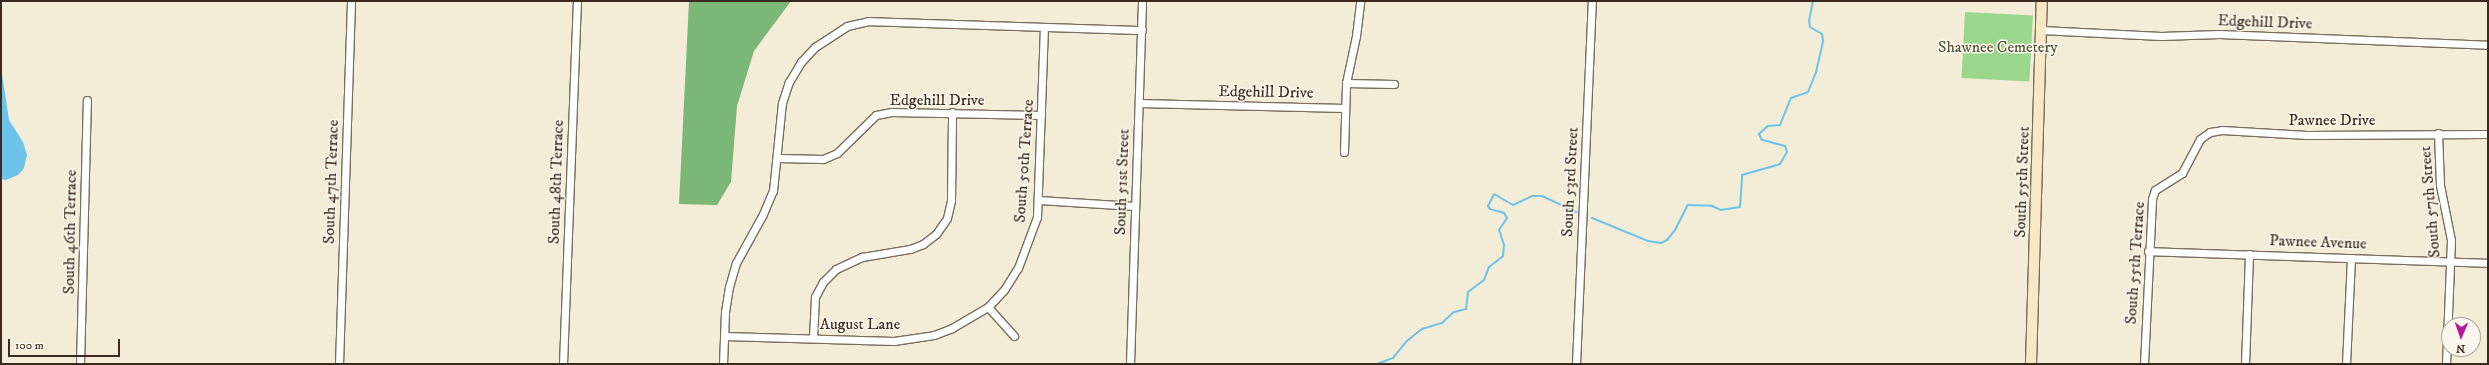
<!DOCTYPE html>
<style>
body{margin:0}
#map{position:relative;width:2489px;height:365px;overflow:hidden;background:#f3edd7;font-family:"IM FELL DW Pica",serif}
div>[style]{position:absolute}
.green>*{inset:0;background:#9ad68b;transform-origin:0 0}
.forest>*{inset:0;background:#7bb777}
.water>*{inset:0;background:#6dc3ea}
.stream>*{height:2px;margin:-1px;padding:0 1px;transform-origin:1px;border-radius:1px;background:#6dc3ea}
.roads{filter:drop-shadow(1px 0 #7b6e5f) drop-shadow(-1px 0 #7b6e5f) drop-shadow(0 1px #7b6e5f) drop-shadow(0 -1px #7b6e5f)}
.street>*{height:7px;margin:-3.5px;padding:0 3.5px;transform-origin:3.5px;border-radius:3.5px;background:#fff}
.secondary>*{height:10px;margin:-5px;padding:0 5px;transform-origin:5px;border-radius:5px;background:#f8e8c3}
span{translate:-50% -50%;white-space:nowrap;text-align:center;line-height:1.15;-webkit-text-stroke:3px #fbf7ec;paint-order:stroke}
.street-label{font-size:16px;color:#3b2a1e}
.park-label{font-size:16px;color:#535539}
.frame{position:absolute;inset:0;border:2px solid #3b2a1e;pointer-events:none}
.north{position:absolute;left:2441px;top:317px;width:40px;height:40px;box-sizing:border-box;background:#fbf7ec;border:1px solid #aea59a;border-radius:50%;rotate:182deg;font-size:11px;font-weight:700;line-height:16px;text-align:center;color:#3b2a1e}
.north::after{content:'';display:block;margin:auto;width:14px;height:18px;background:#b5179e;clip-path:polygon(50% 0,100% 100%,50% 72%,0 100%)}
.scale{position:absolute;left:8px;top:339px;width:112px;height:18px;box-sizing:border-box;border:2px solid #3b2a1e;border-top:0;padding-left:5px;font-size:12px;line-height:14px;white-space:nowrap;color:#3b2a1e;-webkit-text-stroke:3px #fbf7ec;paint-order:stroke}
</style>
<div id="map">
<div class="green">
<i style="left:1965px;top:12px;width:68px;height:66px;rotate:3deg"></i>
</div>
<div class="forest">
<i style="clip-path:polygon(689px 1px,791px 1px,754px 51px,737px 106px,731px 182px,717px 205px,679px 204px)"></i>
</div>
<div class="water">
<i style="clip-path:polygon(1px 67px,9px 120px,23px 142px,27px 155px,24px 168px,18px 175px,6px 180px,1px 179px)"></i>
</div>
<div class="stream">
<i style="left:1592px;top:218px;width:61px;rotate:22.3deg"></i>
<i style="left:1648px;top:241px;width:13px;rotate:9deg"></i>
<i style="left:1661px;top:243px;width:7px;rotate:-27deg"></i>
<i style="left:1667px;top:240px;width:13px;rotate:-51deg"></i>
<i style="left:1675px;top:230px;width:28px;rotate:-63deg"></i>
<i style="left:1688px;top:205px;width:24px;rotate:2deg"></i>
<i style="left:1712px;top:206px;width:10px;rotate:24deg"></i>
<i style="left:1721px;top:210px;width:19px;rotate:-9deg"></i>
<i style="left:1740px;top:207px;width:32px;rotate:-86deg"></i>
<i style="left:1742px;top:175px;width:40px;rotate:-16deg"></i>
<i style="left:1780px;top:164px;width:14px;rotate:-60deg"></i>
<i style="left:1787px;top:152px;width:6px;rotate:-108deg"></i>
<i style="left:1785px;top:146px;width:24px;rotate:-165deg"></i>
<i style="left:1762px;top:140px;width:7px;rotate:-117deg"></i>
<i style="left:1759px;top:134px;width:12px;rotate:-42deg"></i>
<i style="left:1768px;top:126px;width:12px;rotate:-5deg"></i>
<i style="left:1780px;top:125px;width:29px;rotate:-68deg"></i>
<i style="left:1791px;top:98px;width:18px;rotate:-19deg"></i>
<i style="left:1808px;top:92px;width:22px;rotate:-68deg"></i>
<i style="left:1816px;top:72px;width:32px;rotate:-77deg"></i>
<i style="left:1823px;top:41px;width:7px;rotate:-98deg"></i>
<i style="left:1822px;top:34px;width:14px;rotate:-150deg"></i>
<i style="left:1810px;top:27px;width:6px;rotate:-99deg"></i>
<i style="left:1809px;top:21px;width:20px;rotate:-79deg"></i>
<i style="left:1377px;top:364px;width:17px;rotate:-21deg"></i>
<i style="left:1393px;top:358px;width:22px;rotate:-51deg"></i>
<i style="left:1407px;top:341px;width:19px;rotate:-39deg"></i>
<i style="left:1422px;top:329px;width:21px;rotate:-17deg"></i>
<i style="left:1442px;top:323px;width:16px;rotate:-43deg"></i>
<i style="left:1454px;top:312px;width:12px;rotate:-14deg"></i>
<i style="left:1466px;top:309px;width:17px;rotate:-83deg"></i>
<i style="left:1468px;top:292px;width:20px;rotate:-37deg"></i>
<i style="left:1484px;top:280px;width:14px;rotate:-69deg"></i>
<i style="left:1489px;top:267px;width:18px;rotate:-38deg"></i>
<i style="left:1503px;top:256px;width:11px;rotate:-85deg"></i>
<i style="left:1504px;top:245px;width:16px;rotate:-108deg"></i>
<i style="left:1499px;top:230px;width:14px;rotate:-56deg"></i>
<i style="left:1507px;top:218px;width:6px;rotate:-121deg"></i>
<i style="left:1504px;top:213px;width:15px;rotate:-164deg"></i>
<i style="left:1490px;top:209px;width:4px;rotate:-124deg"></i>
<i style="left:1488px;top:206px;width:13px;rotate:-63deg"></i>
<i style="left:1494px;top:194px;width:22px;rotate:30deg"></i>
<i style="left:1513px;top:205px;width:21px;rotate:-25deg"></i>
<i style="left:1532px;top:196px;width:10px"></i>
<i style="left:1542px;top:196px;width:38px;rotate:25deg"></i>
</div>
<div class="roads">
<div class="street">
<i style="left:2041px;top:30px;width:120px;rotate:2.9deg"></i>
<i style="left:2161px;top:36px;width:58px;rotate:-2deg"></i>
<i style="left:2219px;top:34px;width:269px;rotate:2.3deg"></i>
<i style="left:1346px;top:83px;width:48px;rotate:1.2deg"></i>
<i style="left:1139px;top:103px;width:206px;rotate:1.4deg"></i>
<i style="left:2438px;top:133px;width:52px;rotate:87.8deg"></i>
<i style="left:2440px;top:185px;width:56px;rotate:78.7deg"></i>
<i style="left:2451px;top:240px;width:124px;rotate:92.3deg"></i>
<i style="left:1344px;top:152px;width:69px;rotate:-88.3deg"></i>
<i style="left:1346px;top:83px;width:48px;rotate:-78deg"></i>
<i style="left:1356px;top:36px;width:35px;rotate:-83deg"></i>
<i style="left:778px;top:158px;width:45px;rotate:1.3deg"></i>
<i style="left:823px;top:159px;width:15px;rotate:-23deg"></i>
<i style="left:837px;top:153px;width:54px;rotate:-44.3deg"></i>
<i style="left:876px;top:115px;width:16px;rotate:-11deg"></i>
<i style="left:892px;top:112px;width:149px;rotate:1.2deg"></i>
<i style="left:1038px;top:200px;width:97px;rotate:3.5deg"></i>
<i style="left:2148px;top:251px;width:340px;rotate:2deg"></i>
<i style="left:988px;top:307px;width:39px;rotate:48deg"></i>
<i style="left:724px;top:336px;width:170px;rotate:1.7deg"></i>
<i style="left:894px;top:341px;width:40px;rotate:-8.5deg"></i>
<i style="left:934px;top:335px;width:19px;rotate:-21deg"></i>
<i style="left:952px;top:328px;width:42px;rotate:-30.3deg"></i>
<i style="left:988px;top:307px;width:23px;rotate:-47deg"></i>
<i style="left:1004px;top:290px;width:26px;rotate:-58deg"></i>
<i style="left:1018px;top:268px;width:54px;rotate:-69.6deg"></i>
<i style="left:1037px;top:217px;width:190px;rotate:-87.9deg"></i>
<i style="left:813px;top:338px;width:41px;rotate:-87.2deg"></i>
<i style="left:815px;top:297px;width:17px;rotate:-62deg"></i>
<i style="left:823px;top:282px;width:18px;rotate:-45deg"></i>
<i style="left:836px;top:269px;width:29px;rotate:-25deg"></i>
<i style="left:862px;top:257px;width:49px;rotate:-9.5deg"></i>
<i style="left:910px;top:249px;width:14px;rotate:-21deg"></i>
<i style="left:923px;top:244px;width:16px;rotate:-38deg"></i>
<i style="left:936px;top:234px;width:19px;rotate:-55deg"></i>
<i style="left:947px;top:218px;width:18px;rotate:-77deg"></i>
<i style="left:951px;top:200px;width:88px;rotate:-89.3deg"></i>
<i style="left:80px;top:364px;width:264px;rotate:-88.5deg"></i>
<i style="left:339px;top:364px;width:363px;rotate:-88.1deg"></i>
<i style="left:563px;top:364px;width:363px;rotate:-87.8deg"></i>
<i style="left:723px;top:364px;width:52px;rotate:-87.8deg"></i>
<i style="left:725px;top:312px;width:25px;rotate:-81deg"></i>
<i style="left:729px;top:287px;width:25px;rotate:-74deg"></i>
<i style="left:736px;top:263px;width:56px;rotate:-61.1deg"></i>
<i style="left:763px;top:214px;width:25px;rotate:-67deg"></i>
<i style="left:773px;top:191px;width:88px;rotate:-84.2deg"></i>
<i style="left:782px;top:103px;width:22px;rotate:-72deg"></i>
<i style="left:789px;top:82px;width:23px;rotate:-59deg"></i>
<i style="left:801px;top:62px;width:21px;rotate:-47deg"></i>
<i style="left:815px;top:47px;width:38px;rotate:-33deg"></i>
<i style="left:847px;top:26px;width:22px;rotate:-13deg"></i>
<i style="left:868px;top:21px;width:274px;rotate:1.9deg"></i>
<i style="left:1130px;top:364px;width:363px;rotate:-88.1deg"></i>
<i style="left:1576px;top:364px;width:363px;rotate:-87.5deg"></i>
<i style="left:2144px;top:364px;width:165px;rotate:-87.2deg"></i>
<i style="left:2152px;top:199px;width:9px;rotate:-72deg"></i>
<i style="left:2155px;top:190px;width:32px;rotate:-32deg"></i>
<i style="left:2182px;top:173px;width:38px;rotate:-62deg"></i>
<i style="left:2200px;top:139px;width:12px;rotate:-35deg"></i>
<i style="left:2210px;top:132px;width:12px;rotate:-9deg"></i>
<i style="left:2222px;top:130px;width:85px;rotate:3.4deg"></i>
<i style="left:2307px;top:135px;width:179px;rotate:-0.3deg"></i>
<i style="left:2245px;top:364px;width:110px;rotate:-87.9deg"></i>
<i style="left:2346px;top:364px;width:106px;rotate:-87.3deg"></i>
</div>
<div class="secondary">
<i style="left:2031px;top:364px;width:363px;rotate:-88.3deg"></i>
</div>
</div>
<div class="street-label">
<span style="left:2265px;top:22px;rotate:2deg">Edgehill Drive</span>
<span style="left:1266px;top:92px;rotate:1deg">Edgehill Drive</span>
<span style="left:937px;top:100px">Edgehill Drive</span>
<span style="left:2332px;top:120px">Pawnee Drive</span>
<span style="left:1024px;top:161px;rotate:-86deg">South 50th Terrace</span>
<span style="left:331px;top:182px;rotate:-88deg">South 47th Terrace</span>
<span style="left:556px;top:182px;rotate:-88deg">South 48th Terrace</span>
<span style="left:1122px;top:182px;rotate:-88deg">South 51st Street</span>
<span style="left:1570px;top:182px;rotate:-87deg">South 53rd Street</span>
<span style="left:2022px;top:182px;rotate:-88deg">South 55th Street</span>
<span style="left:2430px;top:202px;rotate:-95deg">South 57th Street</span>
<span style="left:70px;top:232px;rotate:-89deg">South 46th Terrace</span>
<span style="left:2318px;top:242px;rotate:2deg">Pawnee Avenue</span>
<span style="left:2135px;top:263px;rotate:-86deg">South 55th Terrace</span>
<span style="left:860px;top:324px">August Lane</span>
</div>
<div class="park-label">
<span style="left:1998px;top:47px">Shawnee Cemetery</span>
</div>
<div class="frame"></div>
<div class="north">N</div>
<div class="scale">100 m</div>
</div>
